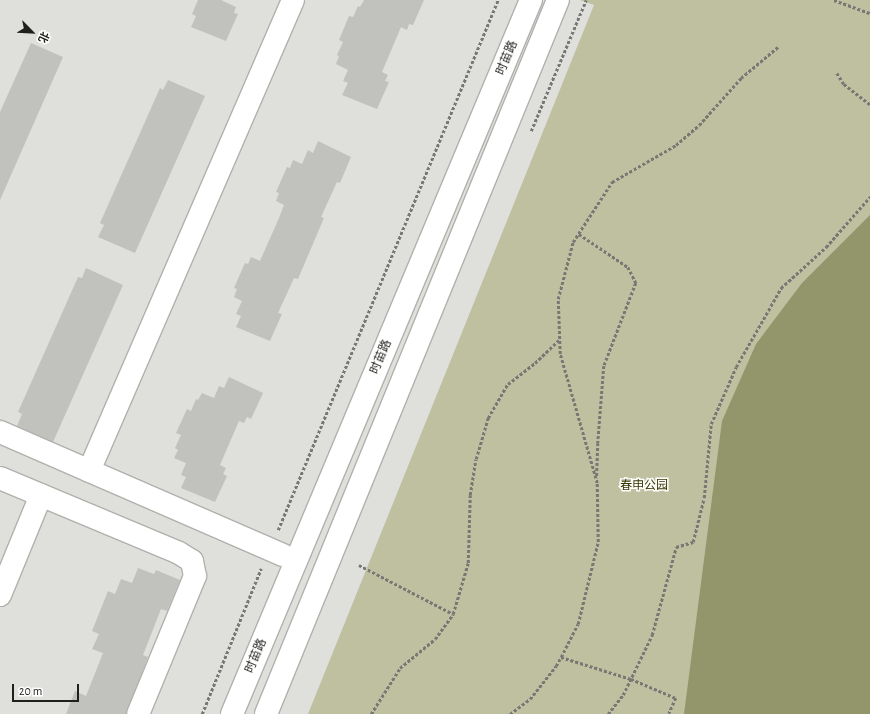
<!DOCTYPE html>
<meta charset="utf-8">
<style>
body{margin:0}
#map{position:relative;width:870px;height:714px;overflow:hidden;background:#dfdfdb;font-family:"Alegreya Sans","Noto Sans SC",sans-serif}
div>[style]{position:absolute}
.green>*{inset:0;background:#bec0a0}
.water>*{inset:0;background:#93956b}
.building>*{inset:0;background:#c1c2be}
.path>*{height:2.5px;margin-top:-1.25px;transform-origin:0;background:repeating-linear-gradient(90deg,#777774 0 3px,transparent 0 5px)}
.roads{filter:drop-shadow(1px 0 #b0b0ad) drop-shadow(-1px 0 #b0b0ad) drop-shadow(0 1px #b0b0ad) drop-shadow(0 -1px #b0b0ad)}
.minor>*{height:22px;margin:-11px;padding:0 11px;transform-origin:11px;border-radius:11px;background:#fff}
span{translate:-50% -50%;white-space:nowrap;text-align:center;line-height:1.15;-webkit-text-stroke:3px #fffffe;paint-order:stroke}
.street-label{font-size:12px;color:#1f1f1d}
.park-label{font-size:12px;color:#363700}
.north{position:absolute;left:12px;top:12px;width:40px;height:40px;-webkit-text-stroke:3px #fffffe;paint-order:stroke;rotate:114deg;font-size:11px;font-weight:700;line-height:16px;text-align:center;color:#1f1f1d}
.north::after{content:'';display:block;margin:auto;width:14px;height:18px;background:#1f1f1d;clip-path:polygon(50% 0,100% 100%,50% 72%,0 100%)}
.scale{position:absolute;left:12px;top:684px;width:67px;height:18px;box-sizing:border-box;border:2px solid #1f1f1d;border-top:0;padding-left:5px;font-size:12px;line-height:14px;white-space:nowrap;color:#1f1f1d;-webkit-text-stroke:3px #fffffe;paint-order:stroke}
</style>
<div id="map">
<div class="green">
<i style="clip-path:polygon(580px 0,870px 0,870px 714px,308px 714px,594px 5px)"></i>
</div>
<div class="water">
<i style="clip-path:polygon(870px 215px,870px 714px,684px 714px,722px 421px,756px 344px,802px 283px)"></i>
</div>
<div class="building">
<i style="clip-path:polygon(198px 0,221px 0,236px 7px,234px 13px,238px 14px,226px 41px,191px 27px,196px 16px,192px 14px)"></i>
<i style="clip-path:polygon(364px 0,424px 0,413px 25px,409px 24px,407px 30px,401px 27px,382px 72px,388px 75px,385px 81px,389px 82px,377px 109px,342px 95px,348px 83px,343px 81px,348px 70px,336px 64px,339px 56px,337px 55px,343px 42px,339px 40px,349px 16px,353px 17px,358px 6px,360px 7px)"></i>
<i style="clip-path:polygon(31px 43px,63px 57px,0 200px,0 112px)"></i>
<i style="clip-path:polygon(168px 80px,205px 96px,135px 253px,98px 237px,104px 225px,100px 223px,160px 88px,163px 90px)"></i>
<i style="clip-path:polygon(318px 141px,351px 157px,340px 183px,337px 182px,321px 217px,324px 218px,298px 279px,294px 278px,278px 313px,282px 314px,270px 341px,236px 327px,241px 316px,236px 314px,242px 301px,234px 297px,237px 289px,234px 288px,245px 263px,248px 264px,251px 257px,260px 261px,279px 218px,284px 205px,276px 201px,279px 193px,276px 192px,287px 167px,290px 168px,293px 160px,302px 164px,308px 150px,313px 153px)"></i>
<i style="clip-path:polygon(86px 268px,123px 285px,53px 442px,17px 426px,22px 414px,18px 412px,78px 277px,82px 278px)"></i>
<i style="clip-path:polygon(229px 377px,263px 393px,251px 419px,247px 417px,244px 423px,239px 421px,220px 465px,226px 468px,223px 474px,227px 476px,215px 502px,181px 488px,186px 477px,181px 475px,186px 463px,174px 458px,178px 450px,175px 448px,181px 435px,176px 433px,187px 409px,191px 411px,196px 399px,198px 400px,202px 393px,214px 398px,219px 386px,224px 388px)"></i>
<i style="clip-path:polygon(138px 568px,154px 574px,156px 570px,180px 580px,167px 611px,161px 609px,143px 655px,148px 657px,126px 714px,66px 714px,75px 691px,86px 696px,103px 653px,92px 649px,99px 634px,92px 631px,108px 591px,115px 594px,121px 579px,132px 583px)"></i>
</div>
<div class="path">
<i style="left:834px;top:0;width:38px;rotate:20deg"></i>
<i style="left:837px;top:73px;width:13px;rotate:58deg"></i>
<i style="left:844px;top:84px;width:33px;rotate:38deg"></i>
<i style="left:531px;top:131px;width:142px;rotate:-67.2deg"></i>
<i style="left:579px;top:234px;width:59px;rotate:34deg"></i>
<i style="left:628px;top:267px;width:18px;rotate:63deg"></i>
<i style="left:636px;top:283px;width:89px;rotate:111.1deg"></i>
<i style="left:604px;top:366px;width:77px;rotate:94.5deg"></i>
<i style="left:598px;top:443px;width:35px;rotate:92deg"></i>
<i style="left:278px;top:530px;width:574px;rotate:-67.46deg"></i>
<i style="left:359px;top:565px;width:106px;rotate:27.5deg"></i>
<i style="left:561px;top:657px;width:73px;rotate:17.4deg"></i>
<i style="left:631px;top:679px;width:49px;rotate:22.9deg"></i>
<i style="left:676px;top:698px;width:17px;rotate:114deg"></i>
<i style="left:202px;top:714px;width:157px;rotate:-67.9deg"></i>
<i style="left:371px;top:714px;width:54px;rotate:-57.8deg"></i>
<i style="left:400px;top:668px;width:45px;rotate:-39.6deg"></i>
<i style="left:435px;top:639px;width:31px;rotate:-54deg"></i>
<i style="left:453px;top:614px;width:53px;rotate:-73.6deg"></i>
<i style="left:468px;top:563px;width:68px;rotate:-88.3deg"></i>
<i style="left:470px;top:495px;width:36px;rotate:-81deg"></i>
<i style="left:476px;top:459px;width:43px;rotate:-73.7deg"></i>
<i style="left:488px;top:418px;width:39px;rotate:-60deg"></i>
<i style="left:508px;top:384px;width:34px;rotate:-38deg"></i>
<i style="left:535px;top:363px;width:33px;rotate:-44deg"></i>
<i style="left:510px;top:714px;width:25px;rotate:-37deg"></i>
<i style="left:530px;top:699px;width:42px;rotate:-51.8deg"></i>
<i style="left:556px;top:666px;width:10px;rotate:-61deg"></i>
<i style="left:561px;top:657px;width:37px;rotate:-63deg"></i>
<i style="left:578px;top:624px;width:84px;rotate:-76.3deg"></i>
<i style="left:598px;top:542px;width:59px;rotate:-91deg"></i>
<i style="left:597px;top:483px;width:134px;rotate:-106deg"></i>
<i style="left:560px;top:354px;width:55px;rotate:-92.1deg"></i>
<i style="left:558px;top:299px;width:59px;rotate:-75.3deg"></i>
<i style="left:573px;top:242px;width:72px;rotate:-57deg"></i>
<i style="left:612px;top:182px;width:74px;rotate:-30deg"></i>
<i style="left:676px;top:145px;width:30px;rotate:-41deg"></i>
<i style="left:699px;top:125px;width:63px;rotate:-48.2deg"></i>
<i style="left:741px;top:78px;width:50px;rotate:-40.1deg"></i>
<i style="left:608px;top:714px;width:24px;rotate:-52deg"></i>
<i style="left:623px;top:695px;width:67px;rotate:-64.2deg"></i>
<i style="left:652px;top:635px;width:91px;rotate:-74.7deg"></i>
<i style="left:676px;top:547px;width:18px;rotate:-16deg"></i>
<i style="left:693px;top:542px;width:45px;rotate:-76deg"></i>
<i style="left:704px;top:498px;width:74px;rotate:-84.6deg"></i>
<i style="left:711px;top:424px;width:62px;rotate:-66.3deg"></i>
<i style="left:736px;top:367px;width:91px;rotate:-60.3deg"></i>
<i style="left:781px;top:288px;width:61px;rotate:-42.3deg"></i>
<i style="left:826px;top:247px;width:67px;rotate:-48.7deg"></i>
</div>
<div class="roads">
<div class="minor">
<i style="left:0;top:432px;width:309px;rotate:23.5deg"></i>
<i style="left:89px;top:471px;width:513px;rotate:-66.58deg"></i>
<i style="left:0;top:478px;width:194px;rotate:22.7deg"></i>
<i style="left:179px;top:553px;width:15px;rotate:32deg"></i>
<i style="left:192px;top:561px;width:15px;rotate:79deg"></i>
<i style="left:195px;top:576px;width:149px;rotate:112.4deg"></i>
<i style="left:0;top:595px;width:108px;rotate:-67.7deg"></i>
<i style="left:232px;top:714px;width:774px;rotate:-67.28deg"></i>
<i style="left:266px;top:714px;width:771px;rotate:-67.76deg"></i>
</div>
</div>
<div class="street-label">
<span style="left:507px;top:58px;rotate:-67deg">时苗路</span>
<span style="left:381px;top:357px;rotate:-67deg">时苗路</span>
<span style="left:256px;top:656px;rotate:-67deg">时苗路</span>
</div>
<div class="park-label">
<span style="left:644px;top:486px">春申公园</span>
</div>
<div class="north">北</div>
<div class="scale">20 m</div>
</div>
